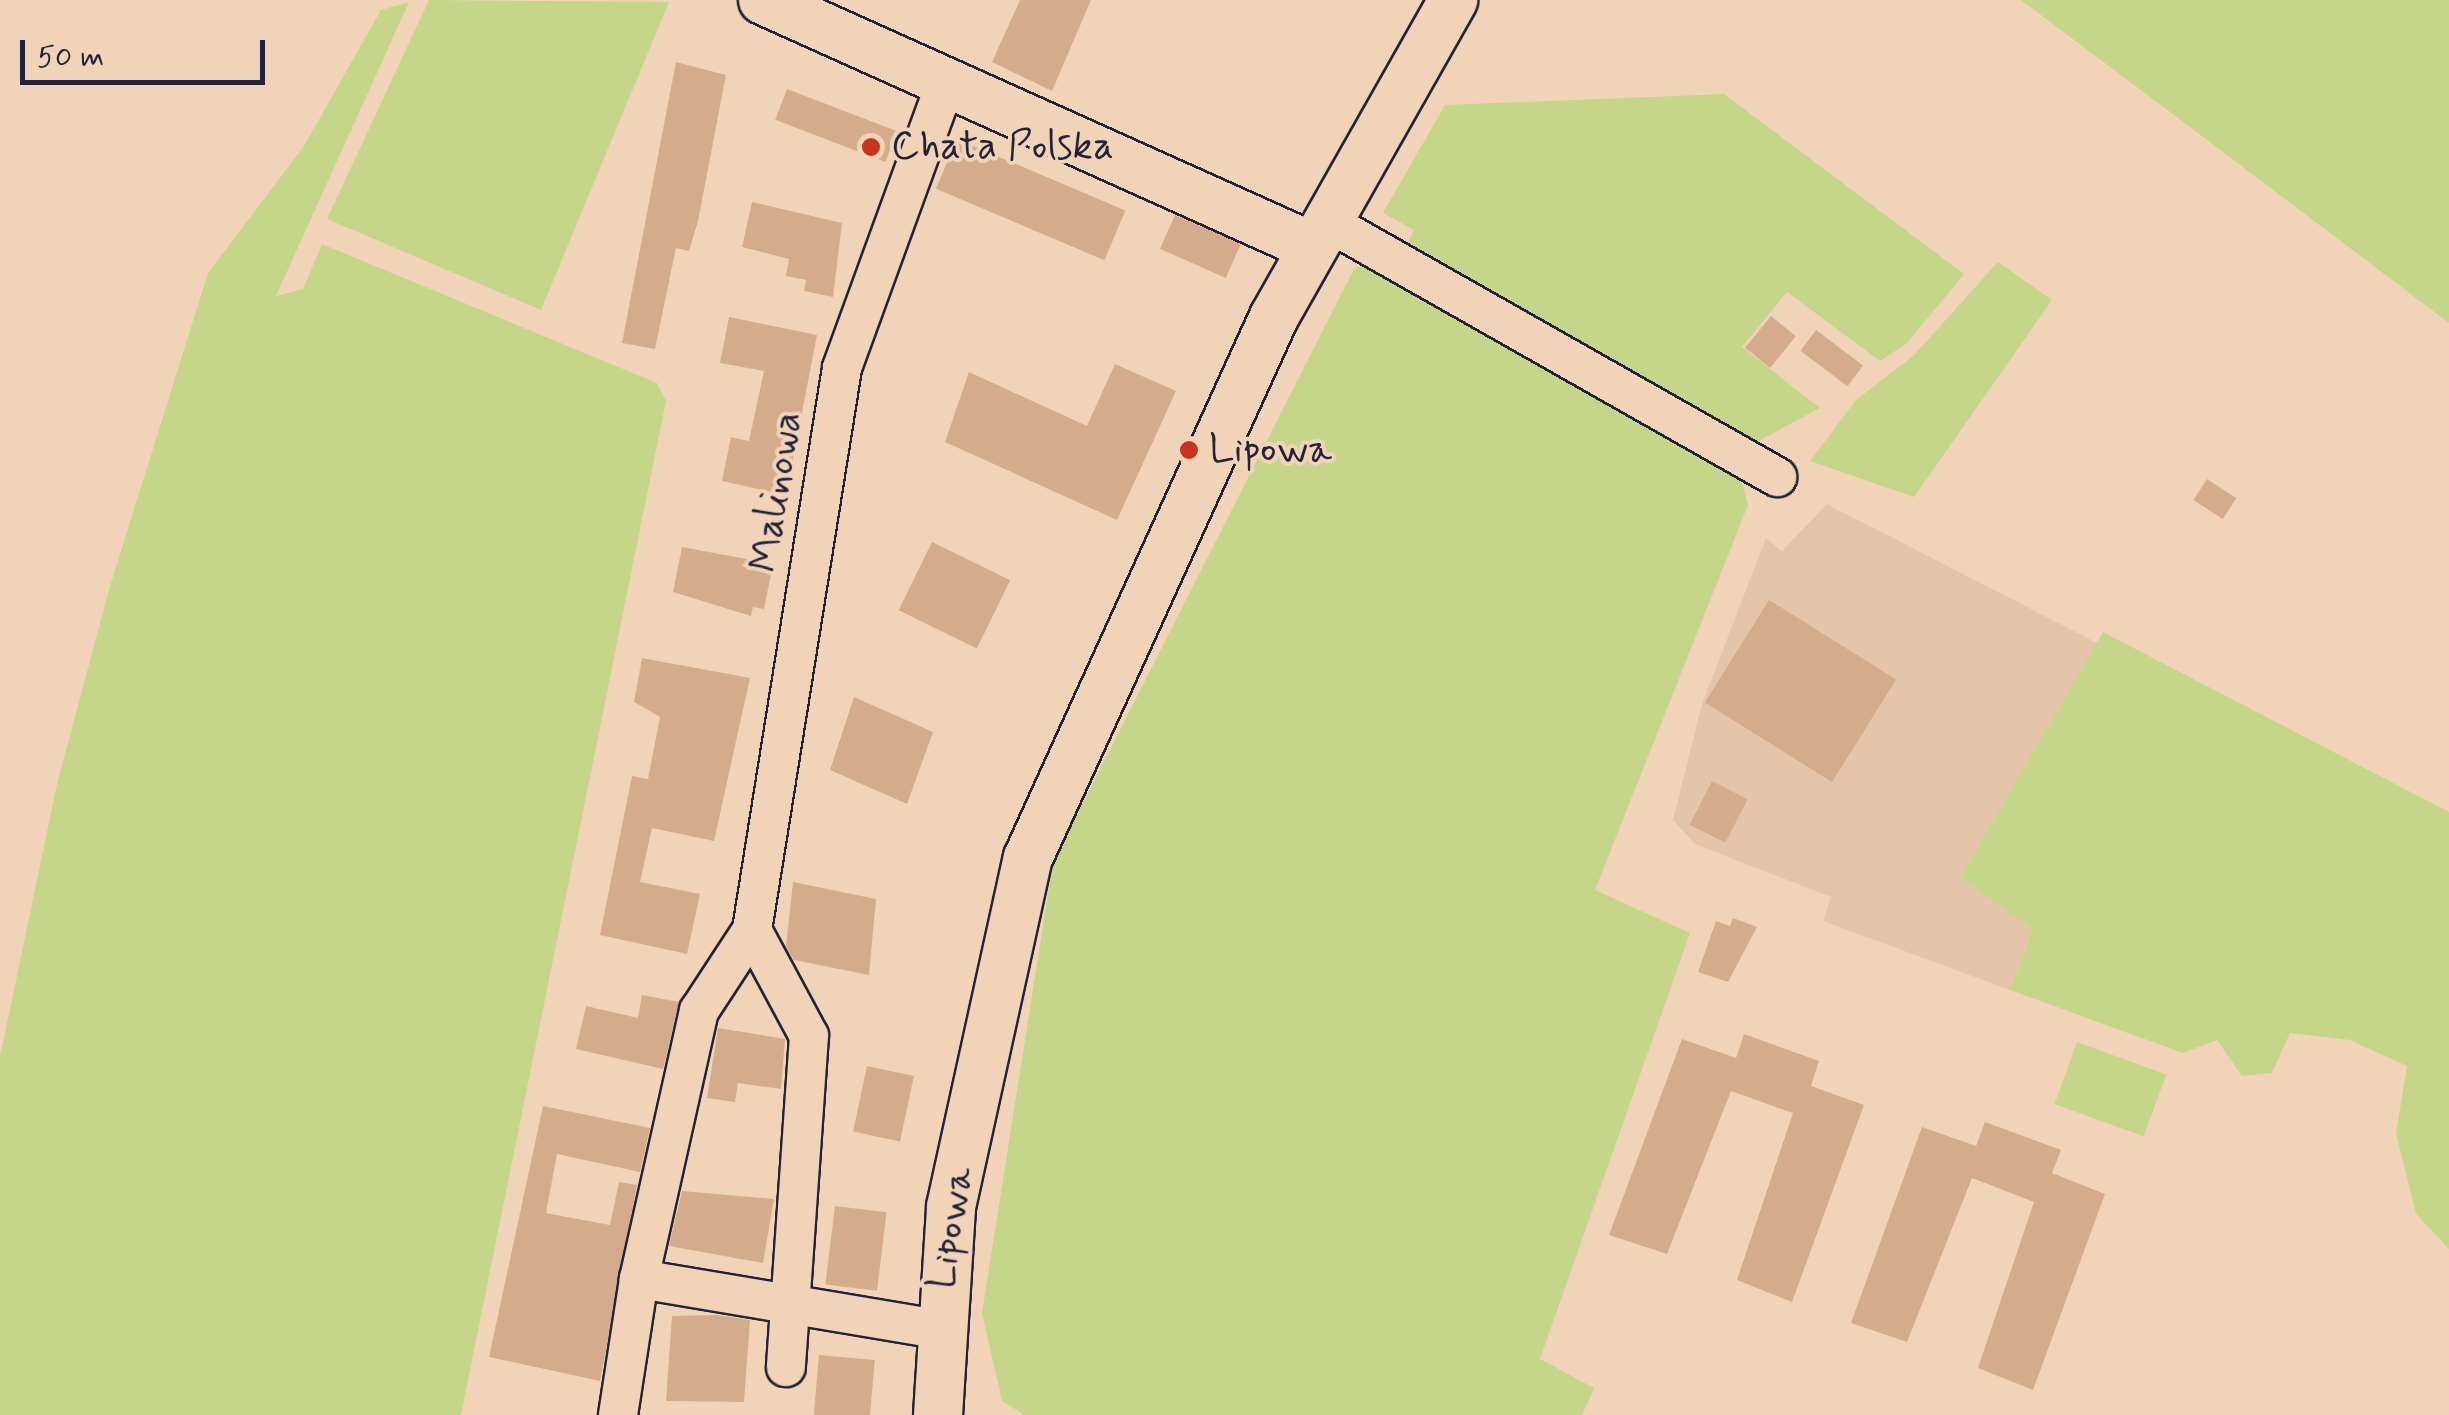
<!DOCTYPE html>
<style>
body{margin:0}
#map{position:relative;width:2449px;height:1415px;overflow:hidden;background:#f1d4b8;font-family:Mynerve,sans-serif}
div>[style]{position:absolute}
.built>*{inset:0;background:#e4c5a9}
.green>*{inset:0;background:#c5d68a;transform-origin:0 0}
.building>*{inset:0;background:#d4ac8c;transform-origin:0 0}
.roads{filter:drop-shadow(2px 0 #22223b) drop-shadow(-2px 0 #22223b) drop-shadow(0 2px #22223b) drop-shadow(0 -2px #22223b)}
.minor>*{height:38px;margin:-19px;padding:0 19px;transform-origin:19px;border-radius:19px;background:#f1d4b8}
.tertiary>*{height:48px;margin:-24px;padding:0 24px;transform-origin:24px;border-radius:24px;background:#f1d4b8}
.dots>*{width:28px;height:28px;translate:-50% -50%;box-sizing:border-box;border:5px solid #f1d4b8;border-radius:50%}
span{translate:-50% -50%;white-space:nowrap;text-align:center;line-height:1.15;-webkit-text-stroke:8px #f1d4b8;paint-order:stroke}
.poi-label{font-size:40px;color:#22223b}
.left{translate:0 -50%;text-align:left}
.street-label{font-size:40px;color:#22223b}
.scale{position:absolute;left:20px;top:40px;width:245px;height:45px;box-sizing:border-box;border:5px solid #22223b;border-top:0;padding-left:12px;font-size:30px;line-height:35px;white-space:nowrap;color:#22223b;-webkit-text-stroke:8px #f1d4b8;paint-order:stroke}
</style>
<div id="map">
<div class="built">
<i style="clip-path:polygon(1827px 504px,2097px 643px,2074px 685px,2033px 929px,2010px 990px,1823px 921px,1831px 897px,1695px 844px,1673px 820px,1702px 704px,1766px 538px,1782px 551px)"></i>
</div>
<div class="green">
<i style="clip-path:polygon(429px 0,669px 2px,541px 310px,327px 219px)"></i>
<i style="clip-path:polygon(2021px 0,2449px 0,2449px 323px,2178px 118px)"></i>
<i style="clip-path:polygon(409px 2px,276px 296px,303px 289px,322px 244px,657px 383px,666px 401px,461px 1415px,0 1415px,0 1057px,57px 784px,110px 586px,208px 273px,304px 146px,381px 10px)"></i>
<i style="clip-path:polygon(1724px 94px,1964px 274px,1906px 344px,1880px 361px,1787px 292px,1742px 347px,1820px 408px,1755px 443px,1408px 242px,1414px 230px,1383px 213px,1445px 105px)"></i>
<i style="clip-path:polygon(1998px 262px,2052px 300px,1914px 497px,1810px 461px,1856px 400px,1913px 356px)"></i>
<i style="clip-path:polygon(1355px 267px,1370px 267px,1740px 475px,1748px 505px,1595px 890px,1690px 933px,1540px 1359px,1594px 1388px,1582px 1415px,1025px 1415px,1002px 1401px,982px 1313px,1053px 862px)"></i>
<i style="clip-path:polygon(2103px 632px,2449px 812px,2449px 1249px,2416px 1214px,2396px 1133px,2407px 1066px,2350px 1040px,2290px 1033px,2272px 1073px,2242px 1076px,2217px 1040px,2183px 1053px,2010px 990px,2033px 929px,1960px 878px)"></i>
<i style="left:2077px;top:1042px;width:95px;height:66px;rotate:20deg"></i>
</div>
<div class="building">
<i style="clip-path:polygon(1020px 0,1091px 0,1052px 91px,992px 62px)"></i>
<i style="clip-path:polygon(676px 62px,726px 75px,698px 221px,689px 251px,676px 248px,655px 349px,622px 343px)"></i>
<i style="left:787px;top:89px;width:118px;height:33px;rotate:21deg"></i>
<i style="left:957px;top:139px;width:183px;height:54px;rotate:23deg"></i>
<i style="clip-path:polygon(752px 202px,842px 223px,833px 297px,804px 291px,806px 280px,786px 276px,789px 259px,742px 247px)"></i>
<i style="left:1175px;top:215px;width:72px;height:37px;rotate:24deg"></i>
<i style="left:1771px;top:316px;width:32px;height:41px;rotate:39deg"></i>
<i style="clip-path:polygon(729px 317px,817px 335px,786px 495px,722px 481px,731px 437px,749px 441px,764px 371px,720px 363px)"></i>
<i style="left:1816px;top:330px;width:59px;height:26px;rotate:37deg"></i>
<i style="clip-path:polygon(1115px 364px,1176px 391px,1117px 520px,945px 442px,969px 372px,1087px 426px)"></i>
<i style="left:2207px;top:479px;width:35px;height:25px;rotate:33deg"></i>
<i style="left:932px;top:542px;width:87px;height:76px;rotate:26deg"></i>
<i style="clip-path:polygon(682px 547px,773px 564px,764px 609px,753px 607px,751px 616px,673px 592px)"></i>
<i style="left:1769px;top:600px;width:150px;height:121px;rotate:32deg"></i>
<i style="clip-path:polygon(642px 658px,750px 678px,714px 841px,652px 828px,640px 882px,700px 894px,687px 954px,600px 935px,632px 776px,648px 779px,660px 717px,634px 702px)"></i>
<i style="clip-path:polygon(854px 697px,933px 732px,907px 804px,830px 770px)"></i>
<i style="left:1712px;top:781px;width:40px;height:49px;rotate:27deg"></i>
<i style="clip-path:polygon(793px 882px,876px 899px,869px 975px,794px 960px,786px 946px)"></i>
<i style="clip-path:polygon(1733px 918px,1757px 927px,1728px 982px,1698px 972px,1716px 921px,1730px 926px)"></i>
<i style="clip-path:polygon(642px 995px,679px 1002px,663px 1069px,576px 1049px,586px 1006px,638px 1018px)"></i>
<i style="clip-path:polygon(718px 1028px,785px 1039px,781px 1089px,738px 1083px,735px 1102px,707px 1098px)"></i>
<i style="clip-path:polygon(1744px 1034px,1819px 1061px,1811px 1086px,1864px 1105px,1792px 1302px,1737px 1280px,1793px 1113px,1731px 1091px,1667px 1254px,1609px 1235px,1682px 1039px,1736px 1058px)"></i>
<i style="left:867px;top:1066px;width:48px;height:67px;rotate:12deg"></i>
<i style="clip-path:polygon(543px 1106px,650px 1128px,640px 1172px,557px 1154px,546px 1213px,610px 1225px,619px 1182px,637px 1185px,600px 1381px,489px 1357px)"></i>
<i style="clip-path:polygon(1985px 1122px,2061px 1150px,2052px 1173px,2105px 1194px,2033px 1390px,1978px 1368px,2034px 1202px,1972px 1178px,1907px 1342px,1851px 1323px,1922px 1127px,1976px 1146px)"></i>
<i style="clip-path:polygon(682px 1191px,774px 1199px,763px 1263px,669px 1246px)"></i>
<i style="left:835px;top:1206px;width:52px;height:79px;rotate:7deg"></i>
<i style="clip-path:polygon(717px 1315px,750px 1320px,744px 1402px,666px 1401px,672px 1316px)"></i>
<i style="left:819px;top:1355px;width:56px;height:60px;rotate:5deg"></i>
</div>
<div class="roads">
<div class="minor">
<i style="left:1326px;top:221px;width:519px;rotate:29.58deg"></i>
<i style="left:752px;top:930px;width:120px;rotate:61.7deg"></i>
<i style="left:809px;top:1036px;width:332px;rotate:94deg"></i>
<i style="left:639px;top:1279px;width:303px;rotate:9.5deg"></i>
<i style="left:618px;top:1415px;width:138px;rotate:-81.2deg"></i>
<i style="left:639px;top:1279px;width:275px;rotate:-77.4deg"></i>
<i style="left:699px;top:1011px;width:97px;rotate:-56.8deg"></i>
<i style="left:752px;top:930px;width:569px;rotate:-80.9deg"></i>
<i style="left:842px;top:368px;width:303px;rotate:-70deg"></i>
</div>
<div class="tertiary">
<i style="left:763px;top:0;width:600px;rotate:24.21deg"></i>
<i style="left:938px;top:1415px;width:208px;rotate:-86.4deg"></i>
<i style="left:951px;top:1207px;width:357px;rotate:-77.6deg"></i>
<i style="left:1028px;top:858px;width:594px;rotate:-65.55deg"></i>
<i style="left:1274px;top:317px;width:364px;rotate:-60.5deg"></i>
</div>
</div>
<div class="dots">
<i style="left:871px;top:147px;background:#c8321e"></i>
<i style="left:1189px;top:450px;background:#c8321e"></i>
</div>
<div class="poi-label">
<span class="left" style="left:891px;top:147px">Chata Polska</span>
<span class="left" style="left:1209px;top:450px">Lipowa</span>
</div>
<div class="street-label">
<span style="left:777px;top:492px;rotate:-81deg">Malinowa</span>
<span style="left:951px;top:1228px;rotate:-81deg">Lipowa</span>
</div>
<div class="scale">50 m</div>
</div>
